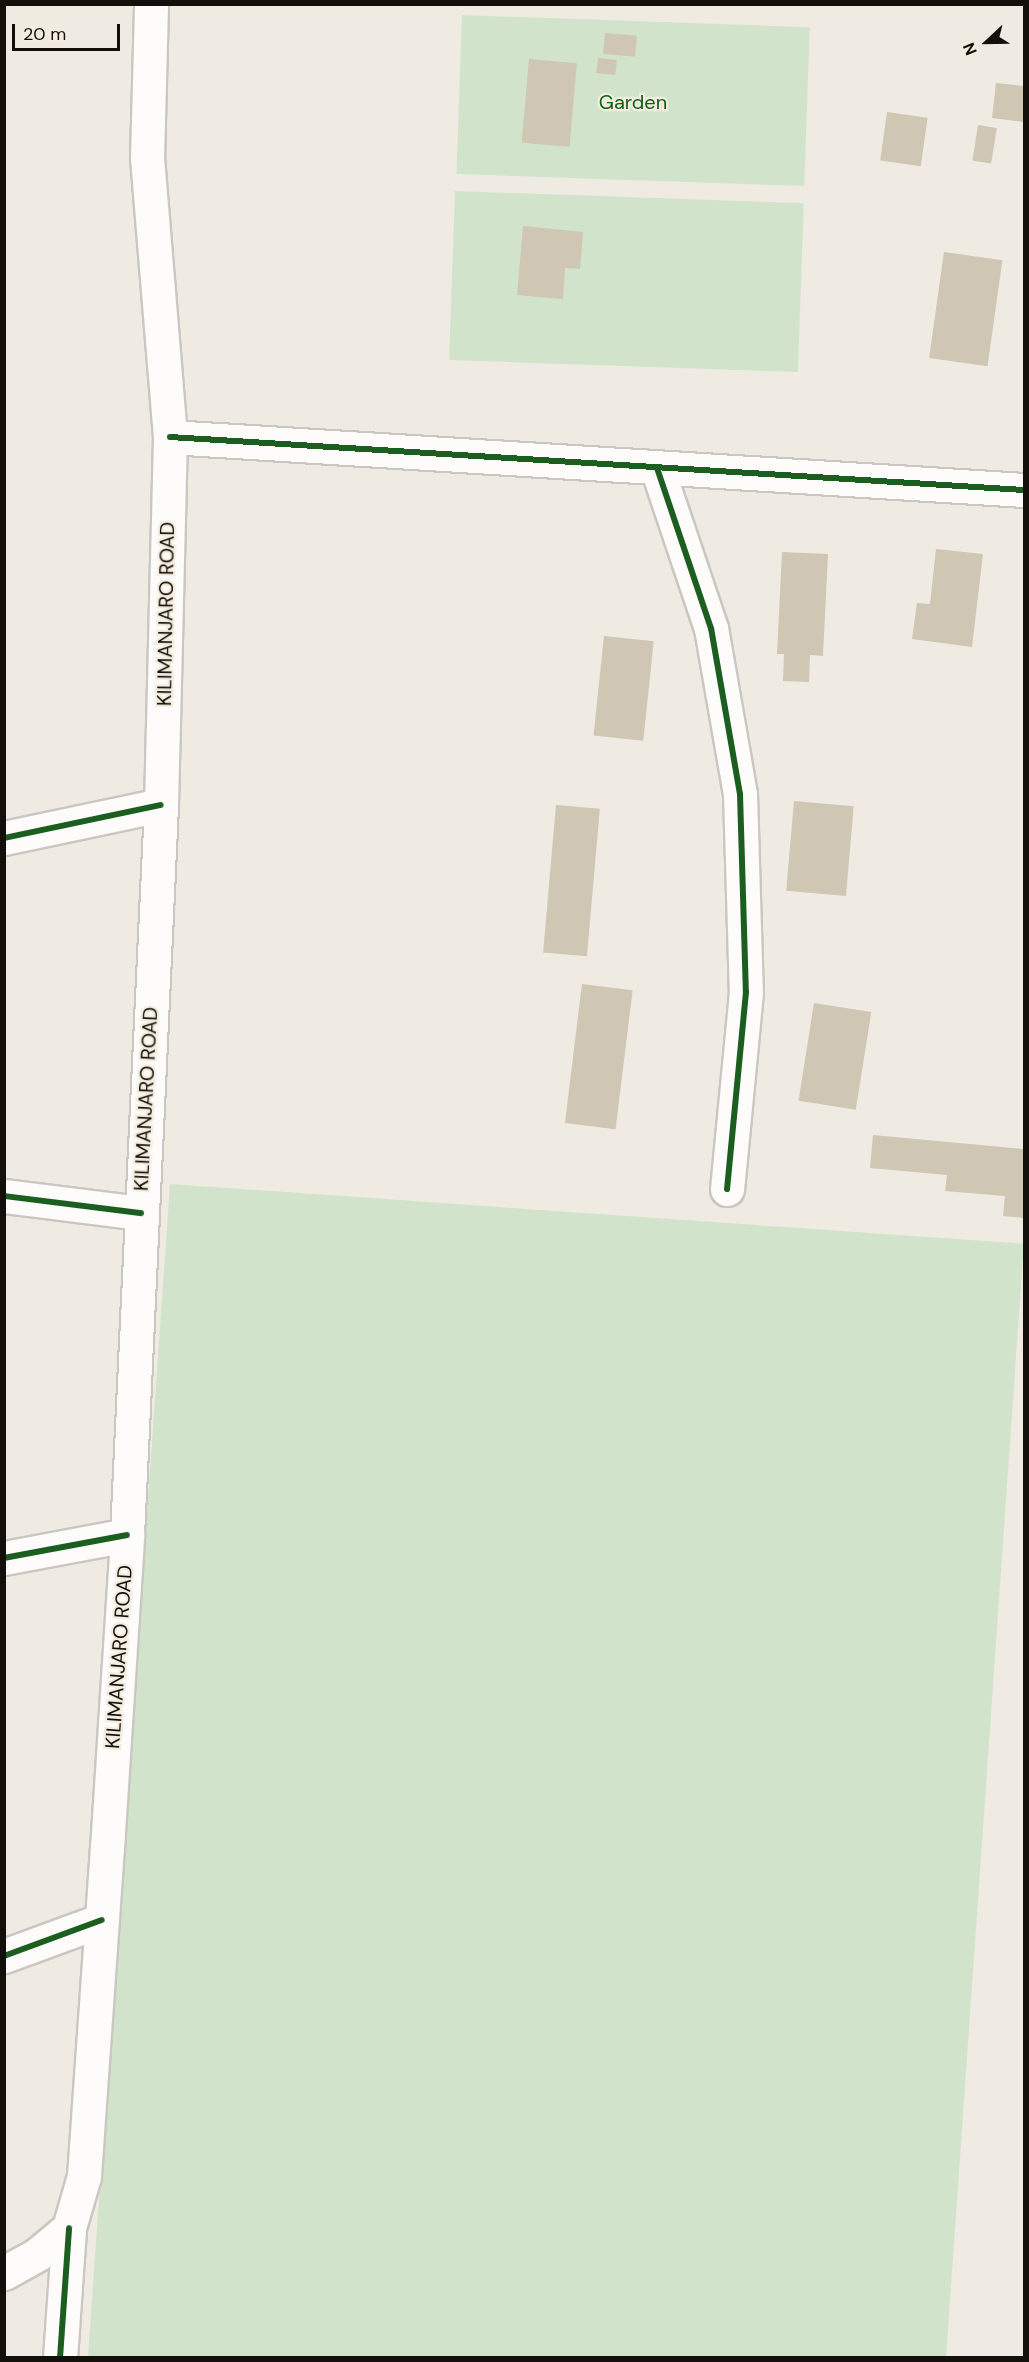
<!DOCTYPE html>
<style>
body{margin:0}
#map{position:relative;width:1029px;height:2362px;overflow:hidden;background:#efebe3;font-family:"DM Sans",sans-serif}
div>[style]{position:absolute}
.green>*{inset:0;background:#d1e4cb;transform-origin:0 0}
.building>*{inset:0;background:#cfc6b3;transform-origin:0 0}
.roads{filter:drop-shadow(2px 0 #cac7c1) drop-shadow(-2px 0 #cac7c1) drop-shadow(0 2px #cac7c1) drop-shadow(0 -2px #cac7c1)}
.minor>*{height:33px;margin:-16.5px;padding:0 16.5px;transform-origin:16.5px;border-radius:16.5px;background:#fdfcfb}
.secondary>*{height:33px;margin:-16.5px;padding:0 16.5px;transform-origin:16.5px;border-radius:16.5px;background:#fdfcfb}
.cycleway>*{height:6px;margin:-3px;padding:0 3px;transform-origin:3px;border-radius:3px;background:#1b5e20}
span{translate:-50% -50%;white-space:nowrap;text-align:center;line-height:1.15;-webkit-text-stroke:4.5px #f4ecde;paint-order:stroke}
.park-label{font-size:20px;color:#096212}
.street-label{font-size:20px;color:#13100b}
.frame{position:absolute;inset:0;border:6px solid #13100b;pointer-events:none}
.north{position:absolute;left:957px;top:12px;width:60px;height:60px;-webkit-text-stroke:4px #f4ecde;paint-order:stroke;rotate:248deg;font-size:16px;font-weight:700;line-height:24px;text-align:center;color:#13100b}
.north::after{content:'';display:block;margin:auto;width:21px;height:27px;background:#13100b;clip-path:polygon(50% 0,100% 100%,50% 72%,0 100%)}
.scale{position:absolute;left:12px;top:24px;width:108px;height:27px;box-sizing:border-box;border:3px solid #13100b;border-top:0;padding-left:8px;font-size:18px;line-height:21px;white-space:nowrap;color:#13100b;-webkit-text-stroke:4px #f4ecde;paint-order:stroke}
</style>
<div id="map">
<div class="green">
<i style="left:462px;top:15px;width:348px;height:159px;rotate:2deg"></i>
<i style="left:455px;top:191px;width:349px;height:169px;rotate:2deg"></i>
<i style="left:170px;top:1184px;width:856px;height:1176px;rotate:4deg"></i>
</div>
<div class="building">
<i style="left:605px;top:33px;width:32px;height:21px;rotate:5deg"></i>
<i style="left:598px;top:58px;width:19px;height:15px;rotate:6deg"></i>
<i style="left:529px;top:59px;width:48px;height:84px;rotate:5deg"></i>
<i style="clip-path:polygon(996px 83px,1024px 86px,1024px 122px,992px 118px)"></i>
<i style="left:887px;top:112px;width:41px;height:49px;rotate:8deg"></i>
<i style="left:978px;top:125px;width:19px;height:36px;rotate:9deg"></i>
<i style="clip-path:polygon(523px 226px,583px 232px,580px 269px,565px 268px,563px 299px,517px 295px)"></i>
<i style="left:944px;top:252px;width:59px;height:107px;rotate:8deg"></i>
<i style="clip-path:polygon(936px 549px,983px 554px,972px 647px,912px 639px,917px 603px,930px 604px)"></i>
<i style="clip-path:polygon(782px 552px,828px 554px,823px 656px,810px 655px,809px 682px,783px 681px,784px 654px,777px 654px)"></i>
<i style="left:604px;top:636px;width:50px;height:100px;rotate:6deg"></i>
<i style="left:794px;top:801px;width:60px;height:90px;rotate:5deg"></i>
<i style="left:556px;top:805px;width:44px;height:148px;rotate:5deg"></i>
<i style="left:582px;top:984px;width:51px;height:140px;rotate:7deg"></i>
<i style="left:814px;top:1003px;width:58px;height:99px;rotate:9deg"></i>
<i style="clip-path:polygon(873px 1135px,1024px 1149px,1024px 1218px,1003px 1216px,1005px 1196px,945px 1191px,947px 1175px,870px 1168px)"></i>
</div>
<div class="roads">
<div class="minor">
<i style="left:170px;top:437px;width:856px;rotate:3.55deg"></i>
<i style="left:657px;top:468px;width:169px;rotate:71.4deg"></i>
<i style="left:711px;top:628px;width:169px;rotate:80.1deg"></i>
<i style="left:740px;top:794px;width:198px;rotate:88.3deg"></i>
<i style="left:746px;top:992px;width:198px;rotate:95.5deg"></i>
<i style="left:4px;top:838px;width:160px;rotate:-11.9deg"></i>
<i style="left:4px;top:1196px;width:138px;rotate:7.1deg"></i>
<i style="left:4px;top:1558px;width:125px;rotate:-10.6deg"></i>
<i style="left:4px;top:1956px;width:104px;rotate:-20.2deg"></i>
<i style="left:60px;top:2358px;width:130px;rotate:-86deg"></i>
</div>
<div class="secondary">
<i style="left:4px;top:2273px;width:39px;rotate:-29deg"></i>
<i style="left:38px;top:2254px;width:40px;rotate:-40deg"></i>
<i style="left:69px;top:2228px;width:54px;rotate:-73.9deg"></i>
<i style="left:84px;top:2176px;width:329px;rotate:-86deg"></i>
<i style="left:107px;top:1848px;width:314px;rotate:-86.3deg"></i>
<i style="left:127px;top:1535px;width:731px;rotate:-87.33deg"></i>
<i style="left:161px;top:805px;width:368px;rotate:-88.6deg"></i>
<i style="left:170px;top:437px;width:279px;rotate:-94.7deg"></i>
<i style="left:147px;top:159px;width:155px;rotate:-88.5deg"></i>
</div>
</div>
<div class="cycleway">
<i style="left:170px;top:437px;width:856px;rotate:3.55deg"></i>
<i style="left:657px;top:468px;width:169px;rotate:71.4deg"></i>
<i style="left:711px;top:628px;width:169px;rotate:80.1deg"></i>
<i style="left:740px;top:794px;width:198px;rotate:88.3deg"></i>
<i style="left:746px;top:992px;width:198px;rotate:95.5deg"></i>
<i style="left:4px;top:838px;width:160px;rotate:-11.9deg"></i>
<i style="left:4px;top:1196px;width:138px;rotate:7.1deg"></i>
<i style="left:4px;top:1558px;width:125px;rotate:-10.6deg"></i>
<i style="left:4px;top:1956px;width:104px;rotate:-20.2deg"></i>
<i style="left:60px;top:2358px;width:130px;rotate:-86deg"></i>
</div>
<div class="park-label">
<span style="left:633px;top:102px">Garden</span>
</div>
<div class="street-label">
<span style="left:166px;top:614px;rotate:-89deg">KILIMANJARO ROAD</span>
<span style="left:146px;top:1099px;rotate:-87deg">KILIMANJARO ROAD</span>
<span style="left:119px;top:1657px;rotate:-86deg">KILIMANJARO ROAD</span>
</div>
<div class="frame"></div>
<div class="north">N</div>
<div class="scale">20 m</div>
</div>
